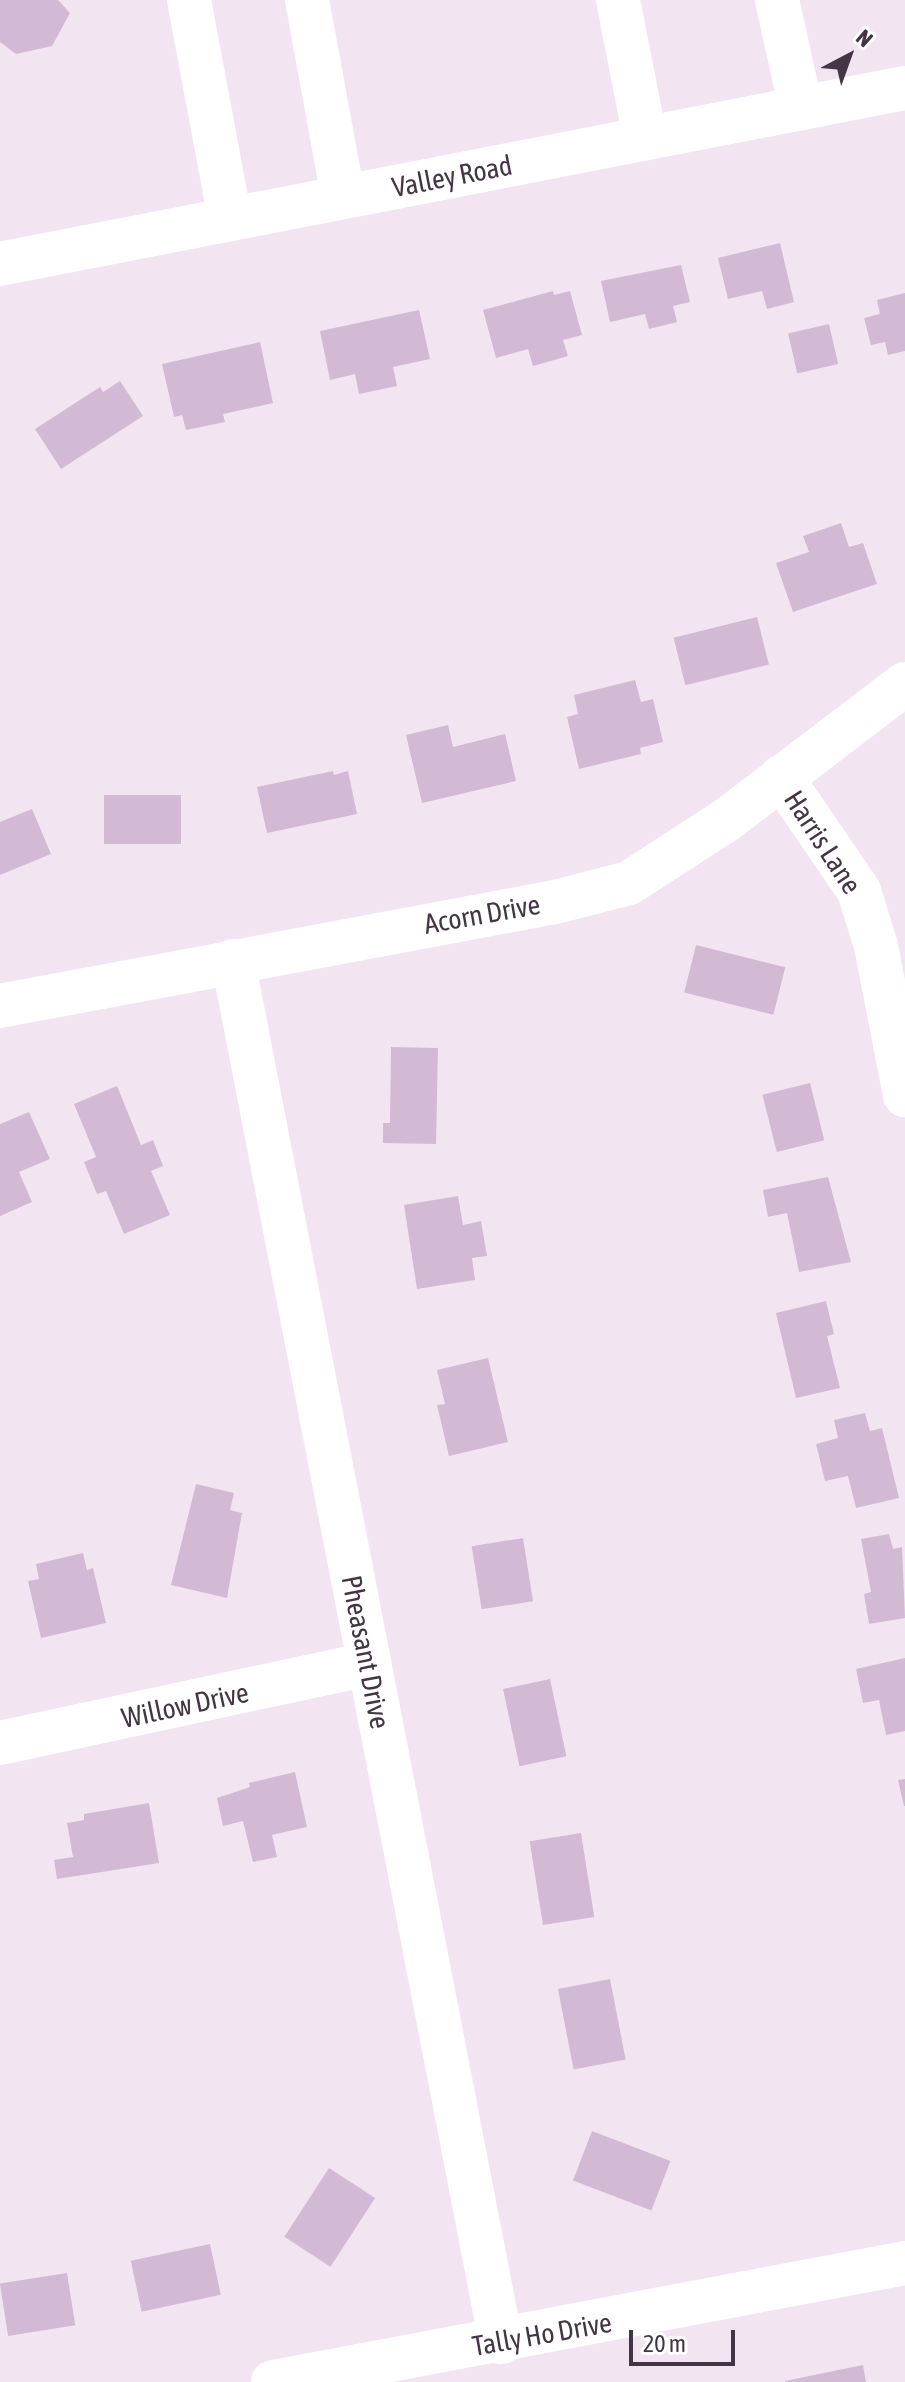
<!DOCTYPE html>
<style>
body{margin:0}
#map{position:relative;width:905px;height:2382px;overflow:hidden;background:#f3e4f2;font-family:"Asap Condensed",sans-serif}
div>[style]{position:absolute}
.building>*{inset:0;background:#d3bad4;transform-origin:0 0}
.minor>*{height:44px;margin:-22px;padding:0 22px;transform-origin:22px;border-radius:22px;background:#fff}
span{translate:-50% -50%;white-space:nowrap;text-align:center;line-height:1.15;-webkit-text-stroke:8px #fff;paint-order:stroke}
.street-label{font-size:28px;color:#443445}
.north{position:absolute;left:809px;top:16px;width:80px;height:80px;-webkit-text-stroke:6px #fff;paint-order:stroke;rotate:41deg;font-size:22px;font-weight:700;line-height:32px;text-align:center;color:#443445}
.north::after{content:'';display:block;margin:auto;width:28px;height:36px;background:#443445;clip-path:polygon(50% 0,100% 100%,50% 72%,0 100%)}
.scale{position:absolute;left:629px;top:2330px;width:106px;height:36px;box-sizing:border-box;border:4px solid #443445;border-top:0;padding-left:10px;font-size:24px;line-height:28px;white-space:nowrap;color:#443445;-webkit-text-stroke:6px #fff;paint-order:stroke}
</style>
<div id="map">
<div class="building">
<i style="clip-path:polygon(0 0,58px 0,70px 13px,52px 46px,16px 54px,0 42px)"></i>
<i style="clip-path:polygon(780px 243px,794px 302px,767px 309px,762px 291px,728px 299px,718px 258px)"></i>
<i style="clip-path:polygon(681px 265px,690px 302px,673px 306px,677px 322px,649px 329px,645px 314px,610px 322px,601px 281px)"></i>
<i style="clip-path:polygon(553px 291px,554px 295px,570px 291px,582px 335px,563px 340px,568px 356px,533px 366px,528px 349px,496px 358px,483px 310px)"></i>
<i style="clip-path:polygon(905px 293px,905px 351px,888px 355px,885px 342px,871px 345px,864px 318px,880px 314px,877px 300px)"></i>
<i style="clip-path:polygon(419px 310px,430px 359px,393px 367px,397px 386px,359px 394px,355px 374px,330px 380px,320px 331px)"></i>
<i style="left:829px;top:324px;width:41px;height:42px;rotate:77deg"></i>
<i style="clip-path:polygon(260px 342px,273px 403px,223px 414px,225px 422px,186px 430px,182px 415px,174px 417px,162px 364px)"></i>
<i style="clip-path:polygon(120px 381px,143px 416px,61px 469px,35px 429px,100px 387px,103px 392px)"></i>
<i style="clip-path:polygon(841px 523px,849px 547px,863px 543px,877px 584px,793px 612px,776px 563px,809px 552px,803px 536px)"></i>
<i style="left:757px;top:617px;width:49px;height:86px;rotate:76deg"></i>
<i style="clip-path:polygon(635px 680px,641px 702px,653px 699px,663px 742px,640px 748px,641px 754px,579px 769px,567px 717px,578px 714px,574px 695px)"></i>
<i style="clip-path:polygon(448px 725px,453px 747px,505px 734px,516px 781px,422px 803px,406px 735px)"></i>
<i style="clip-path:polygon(333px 771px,334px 775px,348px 771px,357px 814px,267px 833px,257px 787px)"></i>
<i style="left:181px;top:795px;width:49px;height:77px;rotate:90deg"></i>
<i style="clip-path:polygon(32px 809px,51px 854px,0 875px,0 822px)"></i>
<i style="left:696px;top:945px;width:92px;height:49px;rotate:14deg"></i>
<i style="clip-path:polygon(391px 1047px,438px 1048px,436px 1144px,383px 1143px,383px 1123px,390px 1123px)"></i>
<i style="left:810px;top:1083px;width:59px;height:49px;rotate:76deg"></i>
<i style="clip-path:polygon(117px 1086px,141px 1145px,153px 1140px,163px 1166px,151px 1171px,170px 1215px,124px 1234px,106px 1191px,97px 1194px,84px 1162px,96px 1157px,74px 1104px)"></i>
<i style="clip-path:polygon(29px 1112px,50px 1159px,19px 1172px,32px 1202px,0 1216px,0 1124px)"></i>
<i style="clip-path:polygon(828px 1177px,851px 1262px,799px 1272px,787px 1213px,768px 1217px,763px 1190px)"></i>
<i style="clip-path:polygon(458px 1196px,463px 1225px,481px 1221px,487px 1256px,472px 1258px,475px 1280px,417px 1289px,404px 1205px)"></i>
<i style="clip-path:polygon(826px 1301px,834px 1334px,827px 1336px,840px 1388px,796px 1398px,776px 1313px)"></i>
<i style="clip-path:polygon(488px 1358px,508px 1442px,449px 1456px,437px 1405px,445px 1404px,437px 1370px)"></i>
<i style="clip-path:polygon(865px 1413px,870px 1431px,882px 1428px,899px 1498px,856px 1508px,848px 1476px,825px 1481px,816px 1444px,838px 1438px,834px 1420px)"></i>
<i style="clip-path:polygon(196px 1484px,234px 1493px,230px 1510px,242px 1513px,227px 1598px,171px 1585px)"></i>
<i style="clip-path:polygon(889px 1534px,893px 1549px,902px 1547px,905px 1618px,869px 1624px,864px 1594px,871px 1592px,861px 1539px)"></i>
<i style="left:523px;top:1538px;width:64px;height:52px;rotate:81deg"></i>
<i style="clip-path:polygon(83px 1553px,87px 1570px,93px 1568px,106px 1623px,41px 1638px,28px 1581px,39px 1579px,36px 1564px)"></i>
<i style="clip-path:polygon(905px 1658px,905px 1731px,886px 1735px,879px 1700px,863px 1703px,856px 1669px)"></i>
<i style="left:550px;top:1679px;width:79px;height:48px;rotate:78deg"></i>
<i style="clip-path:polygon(295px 1772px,307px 1827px,272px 1835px,277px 1857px,253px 1862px,243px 1821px,223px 1826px,217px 1798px,250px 1787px,249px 1783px)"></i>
<i style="clip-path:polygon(905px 1779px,905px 1806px,904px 1806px,898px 1780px)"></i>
<i style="clip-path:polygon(149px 1803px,159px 1863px,57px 1879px,54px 1860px,73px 1857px,67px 1823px,84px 1820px,84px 1814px)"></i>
<i style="left:581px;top:1833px;width:85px;height:52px;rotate:81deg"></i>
<i style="left:610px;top:1979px;width:82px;height:53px;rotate:79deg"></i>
<i style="left:592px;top:2131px;width:84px;height:53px;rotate:21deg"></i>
<i style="left:329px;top:2168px;width:55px;height:82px;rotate:33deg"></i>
<i style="left:210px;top:2244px;width:52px;height:81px;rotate:78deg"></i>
<i style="left:67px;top:2273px;width:53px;height:68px;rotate:81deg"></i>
<i style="clip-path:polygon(863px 2365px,866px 2382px,785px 2382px,785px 2381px)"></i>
</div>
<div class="minor">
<i style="left:189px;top:0;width:223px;rotate:79.4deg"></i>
<i style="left:307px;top:0;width:200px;rotate:79.6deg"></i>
<i style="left:618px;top:0;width:141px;rotate:78.9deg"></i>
<i style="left:777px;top:0;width:111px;rotate:77.5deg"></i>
<i style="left:0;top:264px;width:922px;rotate:-11.01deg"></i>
<i style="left:781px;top:777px;width:138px;rotate:55.6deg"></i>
<i style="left:859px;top:891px;width:58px;rotate:72.8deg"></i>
<i style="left:876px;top:946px;width:152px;rotate:79deg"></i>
<i style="left:233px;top:961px;width:1407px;rotate:79.02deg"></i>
<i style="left:0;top:1006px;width:565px;rotate:-10.61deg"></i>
<i style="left:555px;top:902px;width:76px;rotate:-14.4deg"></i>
<i style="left:629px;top:883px;width:114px;rotate:-32.9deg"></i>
<i style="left:725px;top:821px;width:226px;rotate:-37.3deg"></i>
<i style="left:0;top:1743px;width:377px;rotate:-12.1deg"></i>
<i style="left:273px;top:2382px;width:643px;rotate:-10.66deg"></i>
</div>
<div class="street-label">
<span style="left:452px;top:176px;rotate:-11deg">Valley Road</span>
<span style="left:823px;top:842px;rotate:57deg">Harris Lane</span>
<span style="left:482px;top:914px;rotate:-10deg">Acorn Drive</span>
<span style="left:366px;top:1652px;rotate:79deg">Pheasant Drive</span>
<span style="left:185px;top:1705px;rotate:-12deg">Willow Drive</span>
<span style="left:542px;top:2334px;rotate:-10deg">Tally Ho Drive</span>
</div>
<div class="north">N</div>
<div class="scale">20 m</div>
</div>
